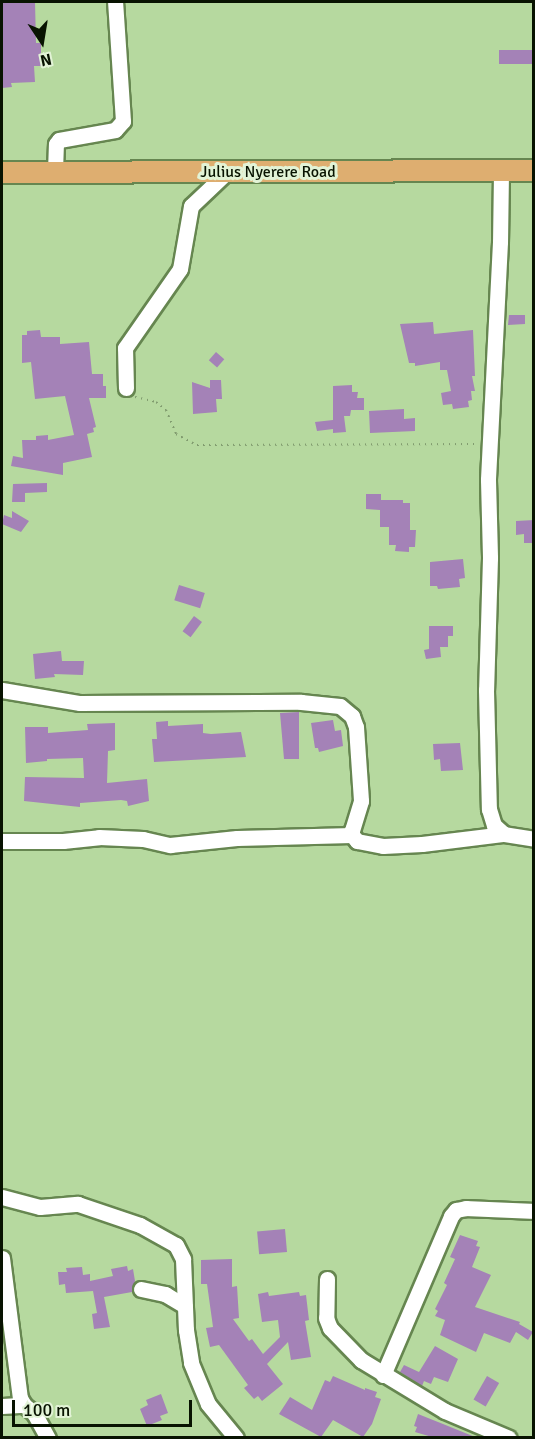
<!DOCTYPE html>
<style>
body{margin:0}
#map{position:relative;width:535px;height:1439px;overflow:hidden;background:#b6d99f;font-family:Signika,sans-serif}
div>[style]{position:absolute}
.building>*{inset:0;background:#a482b7;transform-origin:0 0}
.path>*{height:2px;margin-top:-1px;transform-origin:0;background:repeating-linear-gradient(90deg,#819c6f 0 1.5px,transparent 0 6px)}
.roads{filter:drop-shadow(2px 0 #668650) drop-shadow(-2px 0 #668650) drop-shadow(0 2px #668650) drop-shadow(0 -2px #668650)}
.minor>*{height:15px;margin:-7.5px;padding:0 7.5px;transform-origin:7.5px;border-radius:7.5px;background:#fff}
.highway>*{height:21px;margin:-10.5px;padding:0 10.5px;transform-origin:10.5px;border-radius:10.5px;background:#deae70}
span{translate:-50% -50%;white-space:nowrap;text-align:center;line-height:1.15;-webkit-text-stroke:6px #e2f3d6;paint-order:stroke}
.street-label{font-size:16px;color:#081301}
.frame{position:absolute;inset:0;border:3px solid #081301;pointer-events:none}
.north{position:absolute;left:12px;top:12px;width:60px;height:60px;-webkit-text-stroke:4px #e2f3d6;paint-order:stroke;rotate:168deg;font-size:16px;font-weight:700;line-height:24px;text-align:center;color:#081301}
.north::after{content:'';display:block;margin:auto;width:21px;height:27px;background:#081301;clip-path:polygon(50% 0,100% 100%,50% 72%,0 100%)}
.scale{position:absolute;left:12px;top:1400px;width:180px;height:27px;box-sizing:border-box;border:3px solid #081301;border-top:0;padding-left:8px;font-size:18px;line-height:21px;white-space:nowrap;color:#081301;-webkit-text-stroke:4px #e2f3d6;paint-order:stroke}
</style>
<div id="map">
<div class="building">
<i style="clip-path:polygon(2px 2px,35px 2px,36px 43px,41px 43px,41px 66px,34px 66px,35px 82px,11px 83px,12px 87px,2px 88px)"></i>
<i style="left:534px;top:50px;width:14px;height:35px;rotate:90deg"></i>
<i style="clip-path:polygon(509px 315px,525px 315px,525px 324px,508px 325px)"></i>
<i style="clip-path:polygon(433px 322px,434px 334px,473px 330px,475px 376px,472px 376px,475px 391px,471px 391px,472px 400px,468px 401px,469px 407px,453px 409px,452px 404px,443px 405px,441px 393px,451px 391px,447px 370px,440px 370px,440px 362px,415px 366px,415px 363px,409px 363px,400px 324px)"></i>
<i style="clip-path:polygon(40px 330px,41px 337px,60px 337px,60px 344px,89px 342px,92px 374px,103px 374px,103px 386px,106px 386px,106px 398px,89px 398px,96px 427px,93px 428px,94px 432px,87px 434px,92px 457px,63px 463px,63px 475px,11px 466px,13px 456px,23px 458px,22px 440px,36px 440px,36px 436px,48px 435px,48px 440px,74px 435px,65px 396px,35px 399px,31px 362px,22px 363px,22px 335px,27px 335px,27px 331px)"></i>
<i style="left:216px;top:352px;width:11px;height:11px;rotate:41deg"></i>
<i style="clip-path:polygon(210px 380px,221px 380px,222px 399px,216px 399px,217px 412px,193px 414px,192px 382px,210px 388px)"></i>
<i style="clip-path:polygon(352px 385px,352px 392px,358px 392px,357px 398px,364px 398px,364px 410px,351px 410px,350px 416px,344px 416px,346px 432px,333px 433px,333px 429px,317px 431px,315px 422px,333px 420px,333px 386px)"></i>
<i style="clip-path:polygon(404px 409px,404px 419px,415px 418px,415px 431px,370px 433px,369px 411px)"></i>
<i style="clip-path:polygon(47px 483px,47px 492px,25px 493px,25px 502px,12px 502px,13px 484px)"></i>
<i style="clip-path:polygon(366px 494px,381px 494px,381px 500px,403px 500px,403px 503px,410px 503px,410px 530px,416px 530px,415px 547px,409px 547px,409px 552px,395px 551px,396px 545px,389px 545px,389px 527px,380px 527px,380px 510px,366px 509px)"></i>
<i style="clip-path:polygon(12px 511px,29px 521px,21px 532px,2px 524px,4px 515px,12px 518px)"></i>
<i style="clip-path:polygon(534px 520px,534px 543px,524px 543px,524px 534px,516px 535px,516px 521px)"></i>
<i style="clip-path:polygon(463px 559px,465px 578px,459px 579px,460px 587px,438px 589px,437px 586px,430px 586px,430px 562px)"></i>
<i style="left:179px;top:585px;width:27px;height:16px;rotate:17deg"></i>
<i style="left:194px;top:616px;width:10px;height:19px;rotate:37deg"></i>
<i style="clip-path:polygon(429px 626px,453px 626px,453px 636px,448px 636px,448px 647px,440px 647px,441px 657px,426px 659px,424px 650px,429px 649px)"></i>
<i style="clip-path:polygon(61px 651px,62px 661px,84px 661px,83px 675px,54px 674px,55px 677px,35px 679px,33px 654px)"></i>
<i style="clip-path:polygon(299px 712px,299px 759px,284px 759px,280px 713px)"></i>
<i style="clip-path:polygon(333px 720px,335px 731px,341px 730px,343px 746px,319px 752px,318px 748px,315px 748px,311px 723px)"></i>
<i style="clip-path:polygon(168px 721px,168px 726px,203px 724px,203px 733px,211px 734px,241px 732px,246px 757px,154px 762px,152px 739px,157px 739px,156px 722px)"></i>
<i style="clip-path:polygon(115px 723px,115px 750px,108px 751px,107px 783px,147px 779px,149px 801px,128px 806px,127px 801px,121px 800px,80px 803px,80px 807px,24px 801px,25px 777px,84px 778px,83px 758px,47px 759px,47px 761px,26px 763px,25px 727px,48px 727px,48px 733px,88px 730px,87px 724px)"></i>
<i style="clip-path:polygon(460px 743px,463px 770px,441px 771px,440px 759px,434px 760px,433px 744px)"></i>
<i style="left:285px;top:1229px;width:23px;height:28px;rotate:85deg"></i>
<i style="clip-path:polygon(460px 1235px,478px 1241px,476px 1246px,480px 1247px,472px 1267px,491px 1275px,475px 1307px,520px 1322px,519px 1324px,533px 1332px,528px 1340px,516px 1332px,510px 1343px,484px 1333px,476px 1352px,440px 1335px,445px 1320px,435px 1316px,438px 1311px,435px 1309px,447px 1285px,444px 1283px,455px 1259px,450px 1257px)"></i>
<i style="clip-path:polygon(232px 1259px,232px 1287px,237px 1286px,239px 1318px,233px 1319px,249px 1341px,252px 1339px,263px 1354px,280px 1337px,278px 1320px,262px 1322px,258px 1294px,268px 1292px,269px 1296px,299px 1292px,300px 1296px,306px 1295px,309px 1320px,305px 1321px,311px 1357px,291px 1360px,288px 1342px,267px 1364px,283px 1384px,262px 1401px,258px 1396px,254px 1399px,244px 1388px,248px 1385px,219px 1345px,210px 1347px,206px 1328px,213px 1327px,207px 1284px,201px 1284px,201px 1260px)"></i>
<i style="clip-path:polygon(127px 1266px,128px 1271px,133px 1269px,135px 1281px,132px 1292px,104px 1297px,110px 1327px,94px 1329px,92px 1314px,97px 1313px,93px 1291px,66px 1293px,65px 1284px,59px 1285px,58px 1272px,67px 1272px,66px 1268px,82px 1267px,83px 1275px,90px 1274px,90px 1281px,113px 1276px,111px 1269px)"></i>
<i style="clip-path:polygon(435px 1346px,458px 1359px,448px 1382px,434px 1377px,431px 1384px,424px 1381px,422px 1386px,400px 1372px,404px 1365px,419px 1372px)"></i>
<i style="clip-path:polygon(333px 1376px,365px 1390px,365px 1388px,377px 1392px,375px 1397px,381px 1399px,372px 1424px,363px 1437px,333px 1420px,321px 1437px,279px 1414px,290px 1397px,312px 1410px,325px 1380px,330px 1382px)"></i>
<i style="left:487px;top:1376px;width:14px;height:27px;rotate:30deg"></i>
<i style="clip-path:polygon(161px 1394px,168px 1413px,160px 1416px,162px 1420px,147px 1426px,140px 1409px,148px 1405px,146px 1400px)"></i>
<i style="clip-path:polygon(418px 1414px,443px 1424px,475px 1437px,432px 1437px,415px 1432px,417px 1427px,414px 1426px)"></i>
</div>
<div class="path">
<i style="left:135px;top:397px;width:22px;rotate:13deg"></i>
<i style="left:156px;top:402px;width:13px;rotate:39deg"></i>
<i style="left:166px;top:410px;width:26px;rotate:67deg"></i>
<i style="left:176px;top:434px;width:24px;rotate:28deg"></i>
<i style="left:197px;top:445px;width:279px;rotate:-0.2deg"></i>
</div>
<div class="roads">
<div class="minor">
<i style="left:55px;top:171px;width:27px;rotate:-88deg"></i>
<i style="left:56px;top:144px;width:5px;rotate:-53deg"></i>
<i style="left:59px;top:140px;width:57px;rotate:-10.1deg"></i>
<i style="left:115px;top:130px;width:12px;rotate:-48deg"></i>
<i style="left:123px;top:121px;width:119px;rotate:-93.8deg"></i>
<i style="left:501px;top:172px;width:70px;rotate:90.8deg"></i>
<i style="left:500px;top:242px;width:238px;rotate:92.9deg"></i>
<i style="left:488px;top:480px;width:78px;rotate:88.5deg"></i>
<i style="left:490px;top:558px;width:132px;rotate:91.7deg"></i>
<i style="left:486px;top:690px;width:119px;rotate:88.6deg"></i>
<i style="left:489px;top:809px;width:17px;rotate:73deg"></i>
<i style="left:494px;top:825px;width:13px;rotate:42deg"></i>
<i style="left:504px;top:834px;width:30px;rotate:9deg"></i>
<i style="left:126px;top:388px;width:40px;rotate:-91.4deg"></i>
<i style="left:125px;top:348px;width:96px;rotate:-55.2deg"></i>
<i style="left:180px;top:269px;width:64px;rotate:-80.1deg"></i>
<i style="left:191px;top:206px;width:50px;rotate:-43.4deg"></i>
<i style="left:2px;top:690px;width:79px;rotate:9.5deg"></i>
<i style="left:80px;top:703px;width:221px;rotate:-0.3deg"></i>
<i style="left:301px;top:702px;width:39px;rotate:6deg"></i>
<i style="left:340px;top:706px;width:16px;rotate:40deg"></i>
<i style="left:352px;top:716px;width:12px;rotate:70deg"></i>
<i style="left:356px;top:727px;width:74px;rotate:86.1deg"></i>
<i style="left:361px;top:801px;width:30px;rotate:107deg"></i>
<i style="left:352px;top:830px;width:5px;rotate:90deg"></i>
<i style="left:352px;top:835px;width:8px;rotate:50deg"></i>
<i style="left:357px;top:841px;width:26px;rotate:11deg"></i>
<i style="left:383px;top:846px;width:39px;rotate:-3deg"></i>
<i style="left:422px;top:844px;width:83px;rotate:-7deg"></i>
<i style="left:2px;top:841px;width:61px"></i>
<i style="left:63px;top:841px;width:36px;rotate:-6deg"></i>
<i style="left:99px;top:837px;width:44px;rotate:2.6deg"></i>
<i style="left:143px;top:839px;width:28px;rotate:13deg"></i>
<i style="left:170px;top:845px;width:67px;rotate:-6deg"></i>
<i style="left:237px;top:838px;width:115px;rotate:-1.5deg"></i>
<i style="left:2px;top:1197px;width:39px;rotate:15deg"></i>
<i style="left:40px;top:1207px;width:38px;rotate:-5deg"></i>
<i style="left:78px;top:1204px;width:65px;rotate:18.7deg"></i>
<i style="left:140px;top:1225px;width:41px;rotate:29.1deg"></i>
<i style="left:176px;top:1245px;width:16px;rotate:63deg"></i>
<i style="left:183px;top:1259px;width:71px;rotate:87.6deg"></i>
<i style="left:186px;top:1330px;width:33px;rotate:81deg"></i>
<i style="left:191px;top:1363px;width:44px;rotate:67.5deg"></i>
<i style="left:208px;top:1404px;width:44px;rotate:50.5deg"></i>
<i style="left:2px;top:1258px;width:141px;rotate:82.7deg"></i>
<i style="left:20px;top:1398px;width:8px;rotate:60deg"></i>
<i style="left:24px;top:1405px;width:13px;rotate:39deg"></i>
<i style="left:34px;top:1413px;width:29px;rotate:61deg"></i>
<i style="left:327px;top:1279px;width:39px;rotate:91deg"></i>
<i style="left:326px;top:1318px;width:11px;rotate:68deg"></i>
<i style="left:330px;top:1328px;width:45px;rotate:45.9deg"></i>
<i style="left:361px;top:1360px;width:98px;rotate:31.3deg"></i>
<i style="left:445px;top:1411px;width:69px;rotate:22.9deg"></i>
<i style="left:141px;top:1289px;width:25px;rotate:12deg"></i>
<i style="left:165px;top:1294px;width:23px;rotate:31deg"></i>
<i style="left:383px;top:1375px;width:173px;rotate:-66.8deg"></i>
<i style="left:451px;top:1216px;width:8px;rotate:-50deg"></i>
<i style="left:456px;top:1210px;width:10px;rotate:-11deg"></i>
<i style="left:466px;top:1208px;width:68px;rotate:2.5deg"></i>
<i style="left:2px;top:1406px;width:22px;rotate:-3deg"></i>
</div>
<div class="highway">
<i style="left:2px;top:172px;width:532px;rotate:-0.22deg"></i>
</div>
</div>
<div class="street-label">
<span style="left:268px;top:172px">Julius Nyerere Road</span>
</div>
<div class="frame"></div>
<div class="north">N</div>
<div class="scale">100 m</div>
</div>
